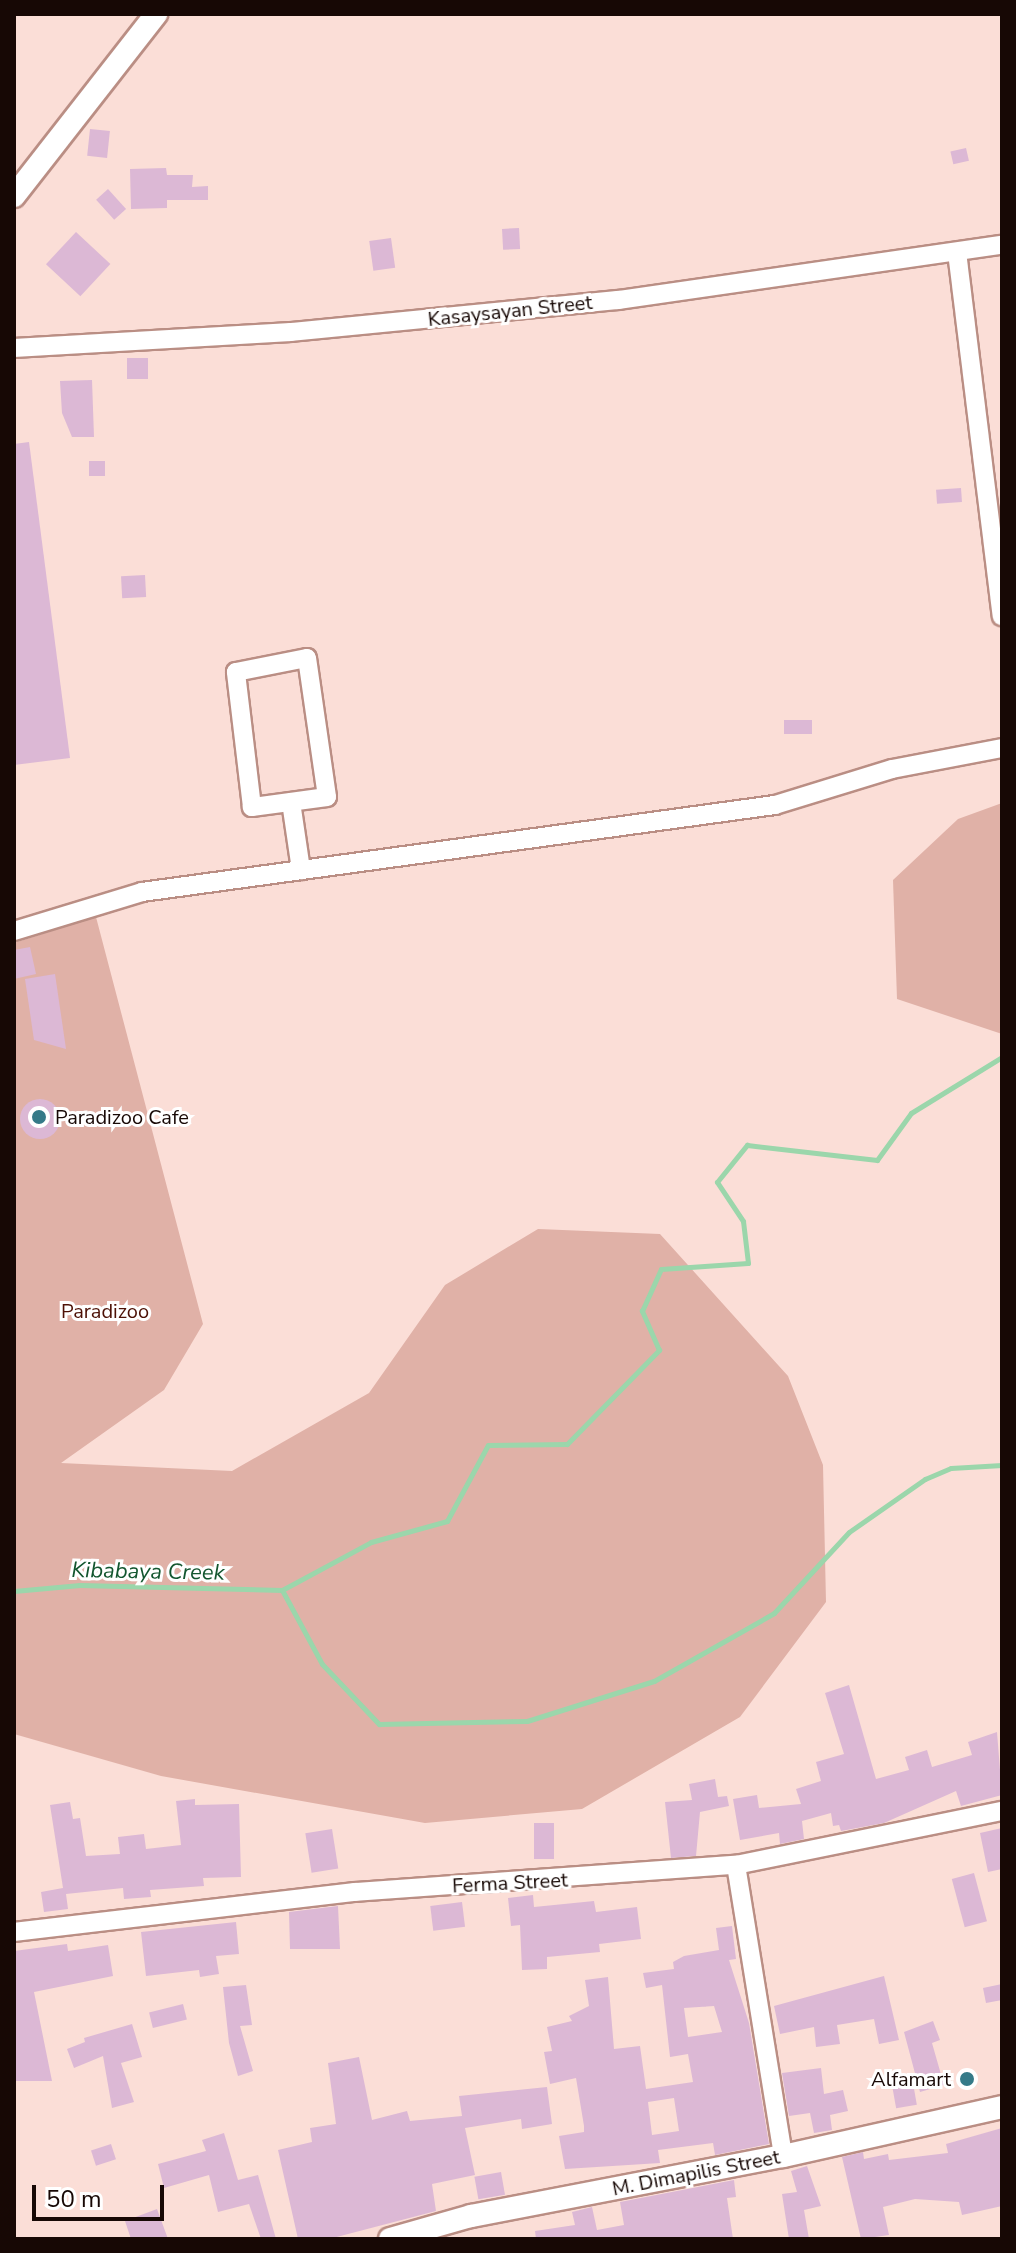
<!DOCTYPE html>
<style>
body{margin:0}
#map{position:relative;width:1016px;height:2253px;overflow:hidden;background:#fbded7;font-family:"Nunito Sans",sans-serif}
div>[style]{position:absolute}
.green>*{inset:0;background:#e0b1a7}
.stream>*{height:5px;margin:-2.5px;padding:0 2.5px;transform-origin:2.5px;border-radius:2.5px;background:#9bd6ab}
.building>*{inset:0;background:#dcb8d5;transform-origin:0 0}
.round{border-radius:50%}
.roads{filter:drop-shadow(2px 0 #ba8e84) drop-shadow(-2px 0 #ba8e84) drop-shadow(0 2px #ba8e84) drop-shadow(0 -2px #ba8e84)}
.minor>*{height:18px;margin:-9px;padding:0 9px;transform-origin:9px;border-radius:9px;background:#fff}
.major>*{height:22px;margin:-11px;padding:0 11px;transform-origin:11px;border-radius:11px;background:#fff}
.dots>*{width:22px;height:22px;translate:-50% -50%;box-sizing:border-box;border:4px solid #fff;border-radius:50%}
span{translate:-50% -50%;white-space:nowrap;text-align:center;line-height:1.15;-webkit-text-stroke:6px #fff;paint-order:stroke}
.street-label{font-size:20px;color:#170805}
.poi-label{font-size:20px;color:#170805}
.left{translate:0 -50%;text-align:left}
.right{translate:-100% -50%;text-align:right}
.park-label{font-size:20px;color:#4d1106}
.water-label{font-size:22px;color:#13562f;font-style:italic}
.frame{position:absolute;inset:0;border:16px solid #170805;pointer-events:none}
.scale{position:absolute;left:32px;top:2185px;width:132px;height:36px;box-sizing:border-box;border:4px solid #170805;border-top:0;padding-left:10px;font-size:24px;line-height:28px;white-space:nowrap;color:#170805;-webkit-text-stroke:6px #fff;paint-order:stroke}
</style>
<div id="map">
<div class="green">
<i style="clip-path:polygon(1002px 803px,1002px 1034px,897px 999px,893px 880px,958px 819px)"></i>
<i style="clip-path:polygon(96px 917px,203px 1324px,164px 1390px,61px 1463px,232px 1471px,369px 1393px,445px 1285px,538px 1229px,660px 1234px,788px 1376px,823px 1465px,826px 1602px,740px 1717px,582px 1809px,425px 1823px,161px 1776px,14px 1734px,14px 943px)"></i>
</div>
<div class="stream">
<i style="left:282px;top:1590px;width:84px;rotate:61.6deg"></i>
<i style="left:322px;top:1664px;width:83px;rotate:46.5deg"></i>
<i style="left:379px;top:1724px;width:148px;rotate:-1.2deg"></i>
<i style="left:527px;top:1721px;width:133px;rotate:-17.5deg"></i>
<i style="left:654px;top:1681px;width:138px;rotate:-29.5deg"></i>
<i style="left:774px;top:1613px;width:110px;rotate:-47.2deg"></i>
<i style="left:849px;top:1532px;width:93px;rotate:-34.9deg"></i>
<i style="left:925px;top:1479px;width:28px;rotate:-23deg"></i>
<i style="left:951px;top:1468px;width:51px;rotate:-3.4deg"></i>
<i style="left:14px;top:1591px;width:66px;rotate:-5.2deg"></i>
<i style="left:80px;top:1585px;width:202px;rotate:1.4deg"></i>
<i style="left:282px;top:1590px;width:101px;rotate:-28.3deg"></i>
<i style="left:371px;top:1542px;width:79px;rotate:-15.4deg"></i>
<i style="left:447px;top:1521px;width:86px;rotate:-61.7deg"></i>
<i style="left:488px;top:1445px;width:79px;rotate:-0.7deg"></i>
<i style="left:567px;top:1444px;width:132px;rotate:-45.6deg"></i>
<i style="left:659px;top:1350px;width:43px;rotate:-113.6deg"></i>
<i style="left:642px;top:1311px;width:46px;rotate:-65.7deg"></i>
<i style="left:661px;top:1269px;width:87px;rotate:-3.9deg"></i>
<i style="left:748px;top:1263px;width:42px;rotate:-96.8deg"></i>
<i style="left:743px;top:1221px;width:47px;rotate:-123.7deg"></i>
<i style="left:717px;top:1182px;width:48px;rotate:-51deg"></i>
<i style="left:747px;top:1145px;width:131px;rotate:6.6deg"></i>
<i style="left:877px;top:1160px;width:58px;rotate:-54.1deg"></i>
<i style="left:911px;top:1113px;width:107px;rotate:-31.6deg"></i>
</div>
<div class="building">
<i style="left:90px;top:129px;width:20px;height:27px;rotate:6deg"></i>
<i style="left:966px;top:148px;width:13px;height:16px;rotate:77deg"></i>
<i style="clip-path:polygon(166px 168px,167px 175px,193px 175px,192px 187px,208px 186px,208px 200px,167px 200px,167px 208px,131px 209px,130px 169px)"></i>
<i style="left:108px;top:189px;width:27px;height:16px;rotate:48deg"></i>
<i style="left:519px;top:228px;width:21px;height:17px;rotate:87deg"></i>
<i style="left:76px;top:232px;width:47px;height:44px;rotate:43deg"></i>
<i style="left:391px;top:238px;width:30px;height:22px;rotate:82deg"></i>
<i style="left:127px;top:358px;width:21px;height:21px"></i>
<i style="clip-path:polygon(92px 380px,94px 437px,72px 437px,62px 413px,60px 381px)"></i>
<i style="clip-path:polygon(29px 442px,70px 758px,14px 765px,14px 444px)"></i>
<i style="left:89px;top:461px;width:16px;height:15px"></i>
<i style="left:961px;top:488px;width:14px;height:25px;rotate:86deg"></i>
<i style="left:145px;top:575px;width:22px;height:24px;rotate:87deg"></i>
<i style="left:784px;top:720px;width:28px;height:14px"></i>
<i style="clip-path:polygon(30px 947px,36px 974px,14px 979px,14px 950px)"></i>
<i style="clip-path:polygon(55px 974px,66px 1049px,34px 1040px,25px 979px)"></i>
<i class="round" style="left:20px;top:1099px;width:40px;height:40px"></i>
<i style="clip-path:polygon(849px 1685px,876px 1779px,909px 1770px,905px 1757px,927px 1750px,932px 1767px,972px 1755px,968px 1742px,997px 1732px,1002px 1795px,961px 1806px,956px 1791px,884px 1823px,841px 1831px,839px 1825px,833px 1826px,831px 1813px,802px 1821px,804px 1839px,780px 1844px,779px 1833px,740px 1840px,733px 1799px,757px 1795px,759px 1808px,801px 1804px,796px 1789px,821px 1781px,816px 1762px,844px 1754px,825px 1693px)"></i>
<i style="clip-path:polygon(715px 1779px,718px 1797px,727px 1796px,729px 1806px,700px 1812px,696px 1856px,671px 1858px,665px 1802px,692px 1800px,689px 1784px)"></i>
<i style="clip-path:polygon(195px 1799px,195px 1805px,239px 1804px,241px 1877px,203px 1878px,204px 1886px,150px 1890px,151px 1897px,124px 1899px,123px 1888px,66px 1894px,68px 1909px,44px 1912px,41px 1892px,63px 1888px,50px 1805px,70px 1802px,73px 1819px,80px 1818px,86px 1856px,120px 1854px,118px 1837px,144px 1834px,146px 1849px,181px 1845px,176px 1801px)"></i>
<i style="left:534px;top:1823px;width:20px;height:36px"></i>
<i style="clip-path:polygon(1002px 1828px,1002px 1869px,988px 1872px,980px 1833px)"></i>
<i style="left:332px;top:1829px;width:40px;height:27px;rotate:81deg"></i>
<i style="left:974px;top:1873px;width:50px;height:23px;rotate:75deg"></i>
<i style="clip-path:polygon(533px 1895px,534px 1907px,594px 1901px,596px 1912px,637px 1907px,641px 1939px,599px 1944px,600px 1952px,547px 1957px,547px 1969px,522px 1970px,520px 1925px,511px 1926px,508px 1898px)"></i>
<i style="left:462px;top:1902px;width:25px;height:32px;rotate:83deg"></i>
<i style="clip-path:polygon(338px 1906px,340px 1949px,290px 1949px,289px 1912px)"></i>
<i style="clip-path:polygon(236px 1922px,239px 1954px,216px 1956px,219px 1974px,200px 1977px,199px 1970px,146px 1976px,141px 1932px)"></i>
<i style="clip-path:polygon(evenodd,732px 1926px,736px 1959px,729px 1960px,749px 2023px,769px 2144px,715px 2155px,713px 2143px,658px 2150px,660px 2163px,565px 2169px,559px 2136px,584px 2132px,584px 2126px,576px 2078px,550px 2084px,544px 2052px,552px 2051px,547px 2027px,572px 2021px,569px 2016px,589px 2006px,585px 1980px,608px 1977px,614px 2049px,640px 2046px,646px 2089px,693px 2082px,688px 2054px,670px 2057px,662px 1985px,646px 1988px,643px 1973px,674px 1969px,673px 1962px,684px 1956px,719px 1950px,716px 1928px,732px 1926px,714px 2006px,722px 2032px,688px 2037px,684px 2008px,714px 2006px,732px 1926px,674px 2098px,679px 2131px,652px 2135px,648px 2102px,674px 2098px)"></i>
<i style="clip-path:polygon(67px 1944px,68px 1951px,108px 1945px,113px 1976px,34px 1992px,52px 2081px,14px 2081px,14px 1951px)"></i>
<i style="clip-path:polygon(884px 1976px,899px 2040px,879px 2044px,874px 2019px,837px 2025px,840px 2044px,816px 2047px,814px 2027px,780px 2034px,774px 2006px)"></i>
<i style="clip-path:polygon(1002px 1984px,1002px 2000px,986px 2003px,983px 1988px)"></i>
<i style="clip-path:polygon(246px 1985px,252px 2025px,240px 2026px,253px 2071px,238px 2076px,229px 2043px,223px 1987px)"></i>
<i style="left:183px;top:2004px;width:16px;height:35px;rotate:76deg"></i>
<i style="clip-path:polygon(933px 2021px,940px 2040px,932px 2043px,944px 2085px,920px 2092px,904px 2032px)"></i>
<i style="clip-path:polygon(132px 2024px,142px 2057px,121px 2063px,134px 2102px,112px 2108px,103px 2056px,74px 2068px,67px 2049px,85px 2042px,84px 2038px)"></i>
<i style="clip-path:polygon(359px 2057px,372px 2120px,407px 2111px,410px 2121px,462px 2116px,459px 2096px,547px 2087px,552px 2124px,522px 2129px,521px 2119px,465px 2128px,475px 2175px,432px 2184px,436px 2211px,329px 2239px,298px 2239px,278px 2150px,312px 2142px,310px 2128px,336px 2124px,328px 2063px)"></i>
<i style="clip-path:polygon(821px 2068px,824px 2094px,843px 2090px,848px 2111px,830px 2115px,832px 2130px,814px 2133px,810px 2113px,789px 2116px,782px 2073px)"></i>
<i style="left:913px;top:2083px;width:22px;height:21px;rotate:80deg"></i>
<i style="clip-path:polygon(1002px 2128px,1002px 2206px,962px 2215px,959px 2202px,915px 2199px,883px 2207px,889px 2235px,861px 2239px,842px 2157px,863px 2152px,864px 2159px,888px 2154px,889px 2160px,948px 2153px,946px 2144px)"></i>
<i style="clip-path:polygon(224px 2133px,238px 2180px,258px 2175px,276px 2239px,261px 2239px,249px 2204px,218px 2212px,209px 2175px,164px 2188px,158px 2164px,206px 2151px,202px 2140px)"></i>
<i style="left:111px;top:2144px;width:16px;height:21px;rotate:72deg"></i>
<i style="clip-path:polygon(807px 2166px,821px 2206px,804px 2210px,809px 2239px,789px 2239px,782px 2194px,797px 2192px,791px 2171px)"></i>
<i style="left:501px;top:2172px;width:23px;height:27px;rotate:80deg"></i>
<i style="clip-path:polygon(734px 2180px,736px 2197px,727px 2198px,733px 2239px,536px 2239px,535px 2231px,575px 2225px,572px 2212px,592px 2207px,597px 2230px,624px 2225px,620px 2202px)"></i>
<i style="clip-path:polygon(157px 2209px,168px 2239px,131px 2239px,125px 2221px)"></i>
</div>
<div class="roads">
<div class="minor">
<i style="left:957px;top:252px;width:367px;rotate:83deg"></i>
<i style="left:14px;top:348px;width:277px;rotate:-3.3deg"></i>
<i style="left:291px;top:332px;width:329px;rotate:-5.6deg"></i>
<i style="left:618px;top:300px;width:388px;rotate:-8.2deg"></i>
<i style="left:307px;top:658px;width:140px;rotate:81.8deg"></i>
<i style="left:327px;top:797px;width:76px;rotate:172.4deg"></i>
<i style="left:252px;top:807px;width:136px;rotate:-96.8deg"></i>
<i style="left:236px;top:672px;width:72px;rotate:-11.2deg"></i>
<i style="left:291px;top:802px;width:69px;rotate:81.6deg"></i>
<i style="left:14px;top:931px;width:134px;rotate:-16.9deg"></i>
<i style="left:142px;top:892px;width:639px;rotate:-7.83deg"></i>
<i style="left:775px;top:805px;width:122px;rotate:-17.1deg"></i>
<i style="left:892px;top:769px;width:112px;rotate:-10.8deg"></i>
<i style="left:736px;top:1865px;width:295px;rotate:80.8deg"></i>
<i style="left:14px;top:1932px;width:343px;rotate:-6.7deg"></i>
<i style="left:355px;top:1892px;width:382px;rotate:-4.1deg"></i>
<i style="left:736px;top:1865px;width:271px;rotate:-11.5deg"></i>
</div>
<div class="major">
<i style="left:14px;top:196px;width:231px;rotate:-52deg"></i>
<i style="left:390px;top:2239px;width:84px;rotate:-15.9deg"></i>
<i style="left:471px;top:2216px;width:318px;rotate:-10.9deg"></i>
<i style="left:783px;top:2156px;width:224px;rotate:-12.6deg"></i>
</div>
</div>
<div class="dots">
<i style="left:39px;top:1117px;background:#357a88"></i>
<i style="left:967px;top:2079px;background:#357a88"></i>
</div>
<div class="street-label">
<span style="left:510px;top:311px;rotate:-6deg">Kasaysayan Street</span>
<span style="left:510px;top:1883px;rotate:-3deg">Ferma Street</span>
<span style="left:696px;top:2173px;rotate:-11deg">M. Dimapilis Street</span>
</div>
<div class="poi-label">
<span class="left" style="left:55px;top:1117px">Paradizoo Cafe</span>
<span class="right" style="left:951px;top:2079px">Alfamart</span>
</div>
<div class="park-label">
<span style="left:105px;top:1311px">Paradizoo</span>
</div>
<div class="water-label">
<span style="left:148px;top:1572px;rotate:1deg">Kibabaya Creek</span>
</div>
<div class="frame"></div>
<div class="scale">50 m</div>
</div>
